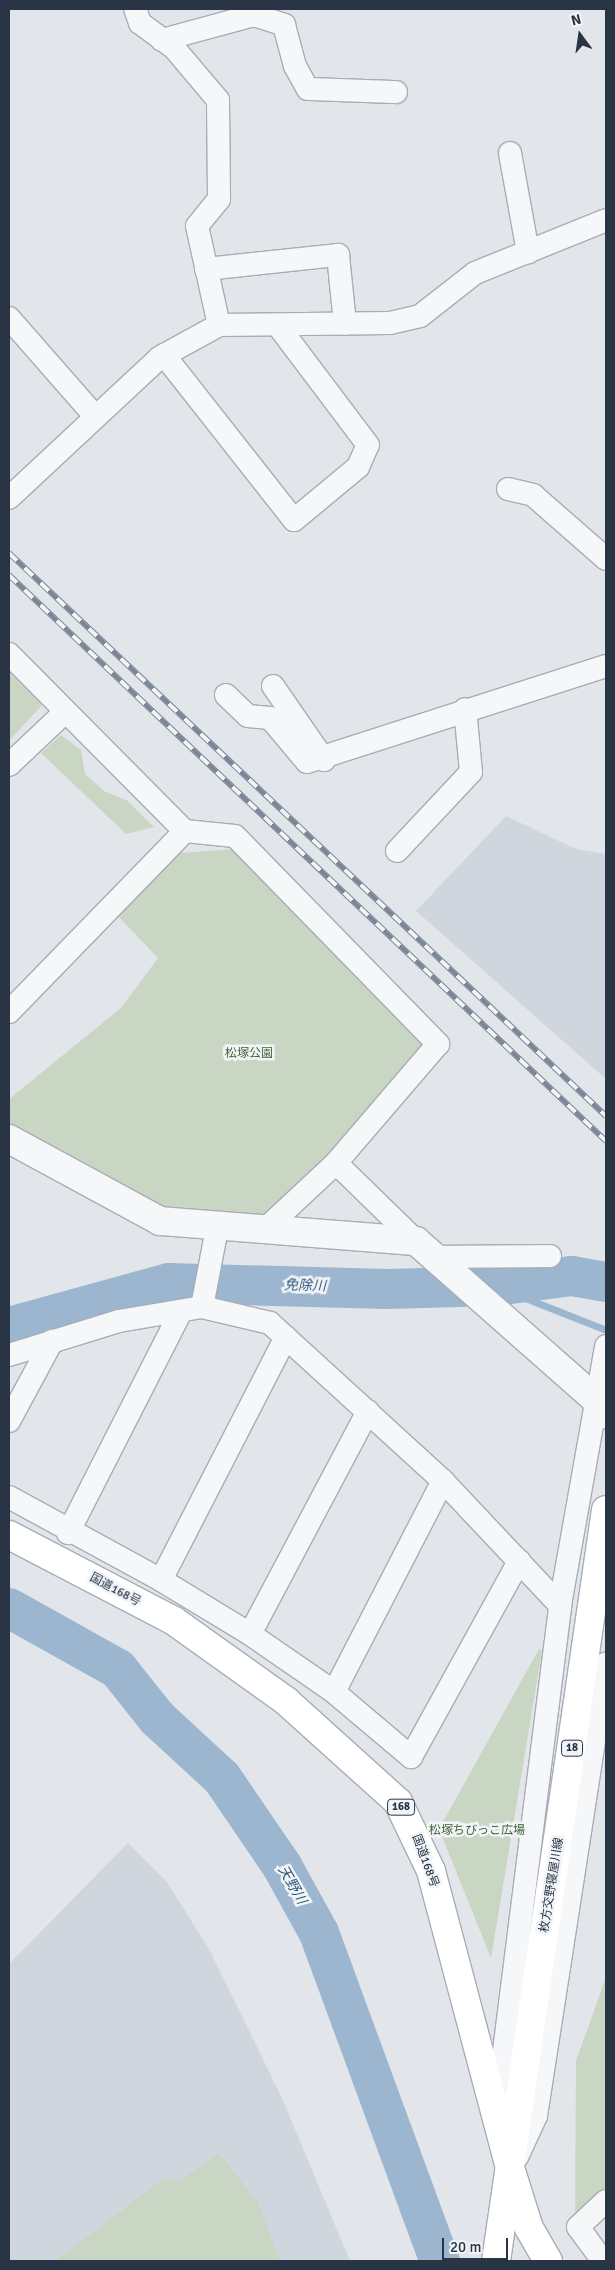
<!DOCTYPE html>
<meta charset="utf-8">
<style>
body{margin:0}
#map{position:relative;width:615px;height:2270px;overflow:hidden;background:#e2e6eb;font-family:Signika,"Noto Sans JP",sans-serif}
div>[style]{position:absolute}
.built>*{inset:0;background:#d0d6de}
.green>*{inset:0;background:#c9d6c3}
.water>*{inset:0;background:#9bb6ce}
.stream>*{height:7px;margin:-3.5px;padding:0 3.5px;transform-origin:3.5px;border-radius:3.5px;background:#9bb6ce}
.river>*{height:40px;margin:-20px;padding:0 20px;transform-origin:20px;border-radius:20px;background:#9bb6ce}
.roads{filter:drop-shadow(1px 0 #a7adb6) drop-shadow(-1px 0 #a7adb6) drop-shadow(0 1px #a7adb6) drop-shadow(0 -1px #a7adb6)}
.minor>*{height:22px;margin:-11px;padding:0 11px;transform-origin:11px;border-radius:11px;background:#f5f7f9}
.tertiary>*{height:28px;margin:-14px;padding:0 14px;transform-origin:14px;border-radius:14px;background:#f5f7f9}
.primary>*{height:28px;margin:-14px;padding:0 14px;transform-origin:14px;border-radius:14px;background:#fff}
.trunk>*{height:28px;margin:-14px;padding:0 14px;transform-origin:14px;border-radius:14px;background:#fff}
.rail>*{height:5.5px;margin-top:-2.75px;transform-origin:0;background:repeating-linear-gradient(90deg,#f2f5f8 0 11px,#7a8696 0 22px);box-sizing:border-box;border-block:1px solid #7a8696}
span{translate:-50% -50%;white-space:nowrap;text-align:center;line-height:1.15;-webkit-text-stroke:5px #f2f5f8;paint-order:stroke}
.shield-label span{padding:1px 4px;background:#f2f5f8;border:1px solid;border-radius:4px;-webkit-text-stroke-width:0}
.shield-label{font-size:11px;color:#293545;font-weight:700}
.park-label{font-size:12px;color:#406235}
.street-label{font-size:12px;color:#293545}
.water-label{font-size:14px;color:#2f567c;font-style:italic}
.frame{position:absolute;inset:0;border:10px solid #293545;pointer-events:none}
.north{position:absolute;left:555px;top:10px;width:50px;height:50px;-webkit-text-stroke:4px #f2f5f8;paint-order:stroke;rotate:346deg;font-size:14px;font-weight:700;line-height:20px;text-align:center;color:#293545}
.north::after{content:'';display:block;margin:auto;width:18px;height:22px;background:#293545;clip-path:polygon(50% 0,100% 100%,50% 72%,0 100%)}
.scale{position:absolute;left:442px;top:2238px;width:66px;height:22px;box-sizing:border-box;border:2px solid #293545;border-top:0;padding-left:6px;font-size:15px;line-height:18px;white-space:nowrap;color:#293545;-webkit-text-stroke:4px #f2f5f8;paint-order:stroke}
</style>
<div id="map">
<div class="built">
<i style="clip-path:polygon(506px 816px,576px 849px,606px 854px,606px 1079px,416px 911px)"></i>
<i style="clip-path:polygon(128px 1843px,167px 1882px,209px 1949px,282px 2098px,350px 2261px,9px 2261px,9px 1964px)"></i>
</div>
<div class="green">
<i style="clip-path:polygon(9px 672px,42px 705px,9px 741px)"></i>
<i style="clip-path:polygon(61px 735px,81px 750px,85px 774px,104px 791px,128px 801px,154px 827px,126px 834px,41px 753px)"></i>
<i style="clip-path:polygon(235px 849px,426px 1049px,325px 1163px,262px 1222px,139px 1204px,9px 1128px,9px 1099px,121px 1008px,158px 958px,117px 915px,180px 853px)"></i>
<i style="clip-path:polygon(539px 1649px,542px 1651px,491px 1958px,439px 1829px)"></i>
<i style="clip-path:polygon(606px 1977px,606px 2189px,575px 2219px,576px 2061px)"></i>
<i style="clip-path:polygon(219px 2153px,258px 2202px,280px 2261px,55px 2261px,164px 2178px,180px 2180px)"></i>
</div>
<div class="water">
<i style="clip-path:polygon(9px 1598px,38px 1618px,114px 1652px,149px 1687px,129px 1715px,122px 1688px,107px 1668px,9px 1618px)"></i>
</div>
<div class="stream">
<i style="left:495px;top:1286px;width:119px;rotate:21.6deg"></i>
</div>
<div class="river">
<i style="left:9px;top:1327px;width:166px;rotate:-15.4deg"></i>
<i style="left:169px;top:1283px;width:218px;rotate:1.6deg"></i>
<i style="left:387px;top:1289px;width:108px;rotate:-1.6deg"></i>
<i style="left:495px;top:1286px;width:78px;rotate:-7.4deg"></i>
<i style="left:572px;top:1276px;width:35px;rotate:10deg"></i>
<i style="left:9px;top:1608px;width:125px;rotate:29.2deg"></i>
<i style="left:118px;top:1669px;width:63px;rotate:51.5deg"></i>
<i style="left:157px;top:1718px;width:88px;rotate:42.7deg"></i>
<i style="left:222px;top:1778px;width:107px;rotate:55.7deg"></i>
<i style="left:282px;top:1866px;width:77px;rotate:61.1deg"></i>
<i style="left:319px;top:1933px;width:350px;rotate:69.8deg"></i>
</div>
<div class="roads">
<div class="minor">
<i style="left:135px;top:9px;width:15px;rotate:70deg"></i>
<i style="left:140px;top:23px;width:42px;rotate:36.3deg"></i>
<i style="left:174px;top:48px;width:68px;rotate:49.8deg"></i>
<i style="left:218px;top:100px;width:99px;rotate:89.4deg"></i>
<i style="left:219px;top:199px;width:35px;rotate:129deg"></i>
<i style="left:197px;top:226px;width:101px;rotate:77.5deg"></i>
<i style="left:162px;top:40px;width:95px;rotate:-15.2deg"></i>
<i style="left:254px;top:15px;width:32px;rotate:18deg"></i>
<i style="left:284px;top:25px;width:42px;rotate:75deg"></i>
<i style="left:295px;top:66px;width:26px;rotate:61deg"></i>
<i style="left:308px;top:89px;width:88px;rotate:2deg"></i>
<i style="left:510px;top:153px;width:101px;rotate:79.7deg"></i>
<i style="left:206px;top:269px;width:133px;rotate:-6.1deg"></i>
<i style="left:338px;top:255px;width:69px;rotate:84.2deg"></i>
<i style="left:9px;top:318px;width:129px;rotate:48.8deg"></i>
<i style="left:164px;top:355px;width:210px;rotate:51.8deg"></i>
<i style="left:294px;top:520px;width:83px;rotate:-39.6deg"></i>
<i style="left:358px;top:467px;width:24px;rotate:-66deg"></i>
<i style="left:368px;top:445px;width:148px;rotate:-127deg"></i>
<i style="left:508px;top:489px;width:26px;rotate:13deg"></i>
<i style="left:533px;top:495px;width:97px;rotate:41.2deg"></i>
<i style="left:9px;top:498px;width:205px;rotate:-43deg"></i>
<i style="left:159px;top:358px;width:68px;rotate:-28.8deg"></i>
<i style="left:219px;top:325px;width:171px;rotate:-0.7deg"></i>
<i style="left:390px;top:323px;width:31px;rotate:-13deg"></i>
<i style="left:420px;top:316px;width:70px;rotate:-38deg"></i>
<i style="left:475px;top:273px;width:141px;rotate:-22deg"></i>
<i style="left:9px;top:654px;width:250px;rotate:45.2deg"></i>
<i style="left:185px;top:831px;width:50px;rotate:5.7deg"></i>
<i style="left:235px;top:836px;width:291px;rotate:45.7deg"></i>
<i style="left:438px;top:1044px;width:157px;rotate:130.6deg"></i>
<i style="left:336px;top:1163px;width:100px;rotate:137deg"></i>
<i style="left:273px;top:686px;width:90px;rotate:55.4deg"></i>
<i style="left:226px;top:695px;width:30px;rotate:44deg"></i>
<i style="left:248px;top:716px;width:22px;rotate:5deg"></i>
<i style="left:270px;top:718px;width:57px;rotate:49.9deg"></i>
<i style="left:307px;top:762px;width:314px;rotate:-17.8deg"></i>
<i style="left:9px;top:765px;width:76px;rotate:-43.4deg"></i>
<i style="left:397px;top:851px;width:108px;rotate:-46.9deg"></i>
<i style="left:471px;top:772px;width:63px;rotate:-95.4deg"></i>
<i style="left:9px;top:1012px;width:252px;rotate:-45.8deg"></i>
<i style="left:336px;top:1163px;width:112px;rotate:44.3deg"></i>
<i style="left:436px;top:1257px;width:114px;rotate:-0.5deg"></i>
<i style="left:202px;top:1307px;width:80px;rotate:-79.2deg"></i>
<i style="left:9px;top:1355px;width:115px;rotate:-17.2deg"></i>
<i style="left:119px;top:1321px;width:84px;rotate:-9.6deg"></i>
<i style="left:202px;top:1307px;width:70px;rotate:13.2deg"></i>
<i style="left:270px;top:1323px;width:234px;rotate:42.4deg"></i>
<i style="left:443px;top:1481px;width:170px;rotate:46.7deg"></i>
<i style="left:9px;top:1421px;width:91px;rotate:-61.7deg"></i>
<i style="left:9px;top:1497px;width:173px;rotate:28.6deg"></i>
<i style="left:161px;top:1580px;width:104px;rotate:31.2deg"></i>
<i style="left:250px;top:1634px;width:102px;rotate:34.6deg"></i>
<i style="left:334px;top:1692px;width:101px;rotate:40.2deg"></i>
<i style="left:411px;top:1757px;width:224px;rotate:-61.1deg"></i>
<i style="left:68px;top:1533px;width:249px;rotate:-63deg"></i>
<i style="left:161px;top:1580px;width:273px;rotate:-62.8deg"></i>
<i style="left:250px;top:1634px;width:252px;rotate:-62.1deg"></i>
<i style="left:334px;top:1692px;width:237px;rotate:-62.7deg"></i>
<i style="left:507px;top:2126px;width:67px;rotate:-93.4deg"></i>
<i style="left:503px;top:2059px;width:458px;rotate:-82.8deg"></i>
<i style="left:560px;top:1605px;width:263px;rotate:-79.9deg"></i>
<i style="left:517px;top:2157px;width:45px;rotate:-65.1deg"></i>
<i style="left:536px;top:2116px;width:458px;rotate:-81.2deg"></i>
<i style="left:603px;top:2261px;width:42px;rotate:-126.3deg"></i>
<i style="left:578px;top:2227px;width:38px;rotate:-43deg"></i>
</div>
<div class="tertiary">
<i style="left:9px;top:1139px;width:172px;rotate:28.5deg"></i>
<i style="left:160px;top:1221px;width:257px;rotate:4.5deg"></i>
<i style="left:416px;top:1241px;width:239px;rotate:41.4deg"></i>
<i style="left:595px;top:1399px;width:19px;rotate:55deg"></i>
</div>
<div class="primary">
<i style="left:496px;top:2261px;width:759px;rotate:-81.67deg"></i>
</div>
<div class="trunk">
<i style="left:9px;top:1535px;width:186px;rotate:27.5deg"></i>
<i style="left:174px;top:1621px;width:138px;rotate:35.5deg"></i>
<i style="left:286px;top:1701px;width:151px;rotate:42deg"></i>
<i style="left:398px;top:1802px;width:76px;rotate:64.4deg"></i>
<i style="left:431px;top:1871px;width:310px;rotate:75.1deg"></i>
<i style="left:511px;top:2171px;width:60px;rotate:72.5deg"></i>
<i style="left:529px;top:2228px;width:38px;rotate:60deg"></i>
</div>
</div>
<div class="rail">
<i style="left:9px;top:553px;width:821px;rotate:43.32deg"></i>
<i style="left:9px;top:575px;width:823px;rotate:43.47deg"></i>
</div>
<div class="shield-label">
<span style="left:572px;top:1748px">18</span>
<span style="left:401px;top:1807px">168</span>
</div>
<div class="park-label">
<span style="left:249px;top:1054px">松塚公園</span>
<span style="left:477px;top:1831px">松塚ちびっこ広場</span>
</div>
<div class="street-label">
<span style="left:115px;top:1590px;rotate:28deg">国道168号</span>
<span style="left:425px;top:1861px;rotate:70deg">国道168号</span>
<span style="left:552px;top:1885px;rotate:-81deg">枚方交野寝屋川線</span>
</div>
<div class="water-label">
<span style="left:305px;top:1286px;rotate:2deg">免除川</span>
<span style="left:292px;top:1885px;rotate:60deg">天野川</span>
</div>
<div class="frame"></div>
<div class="north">N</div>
<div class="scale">20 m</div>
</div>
